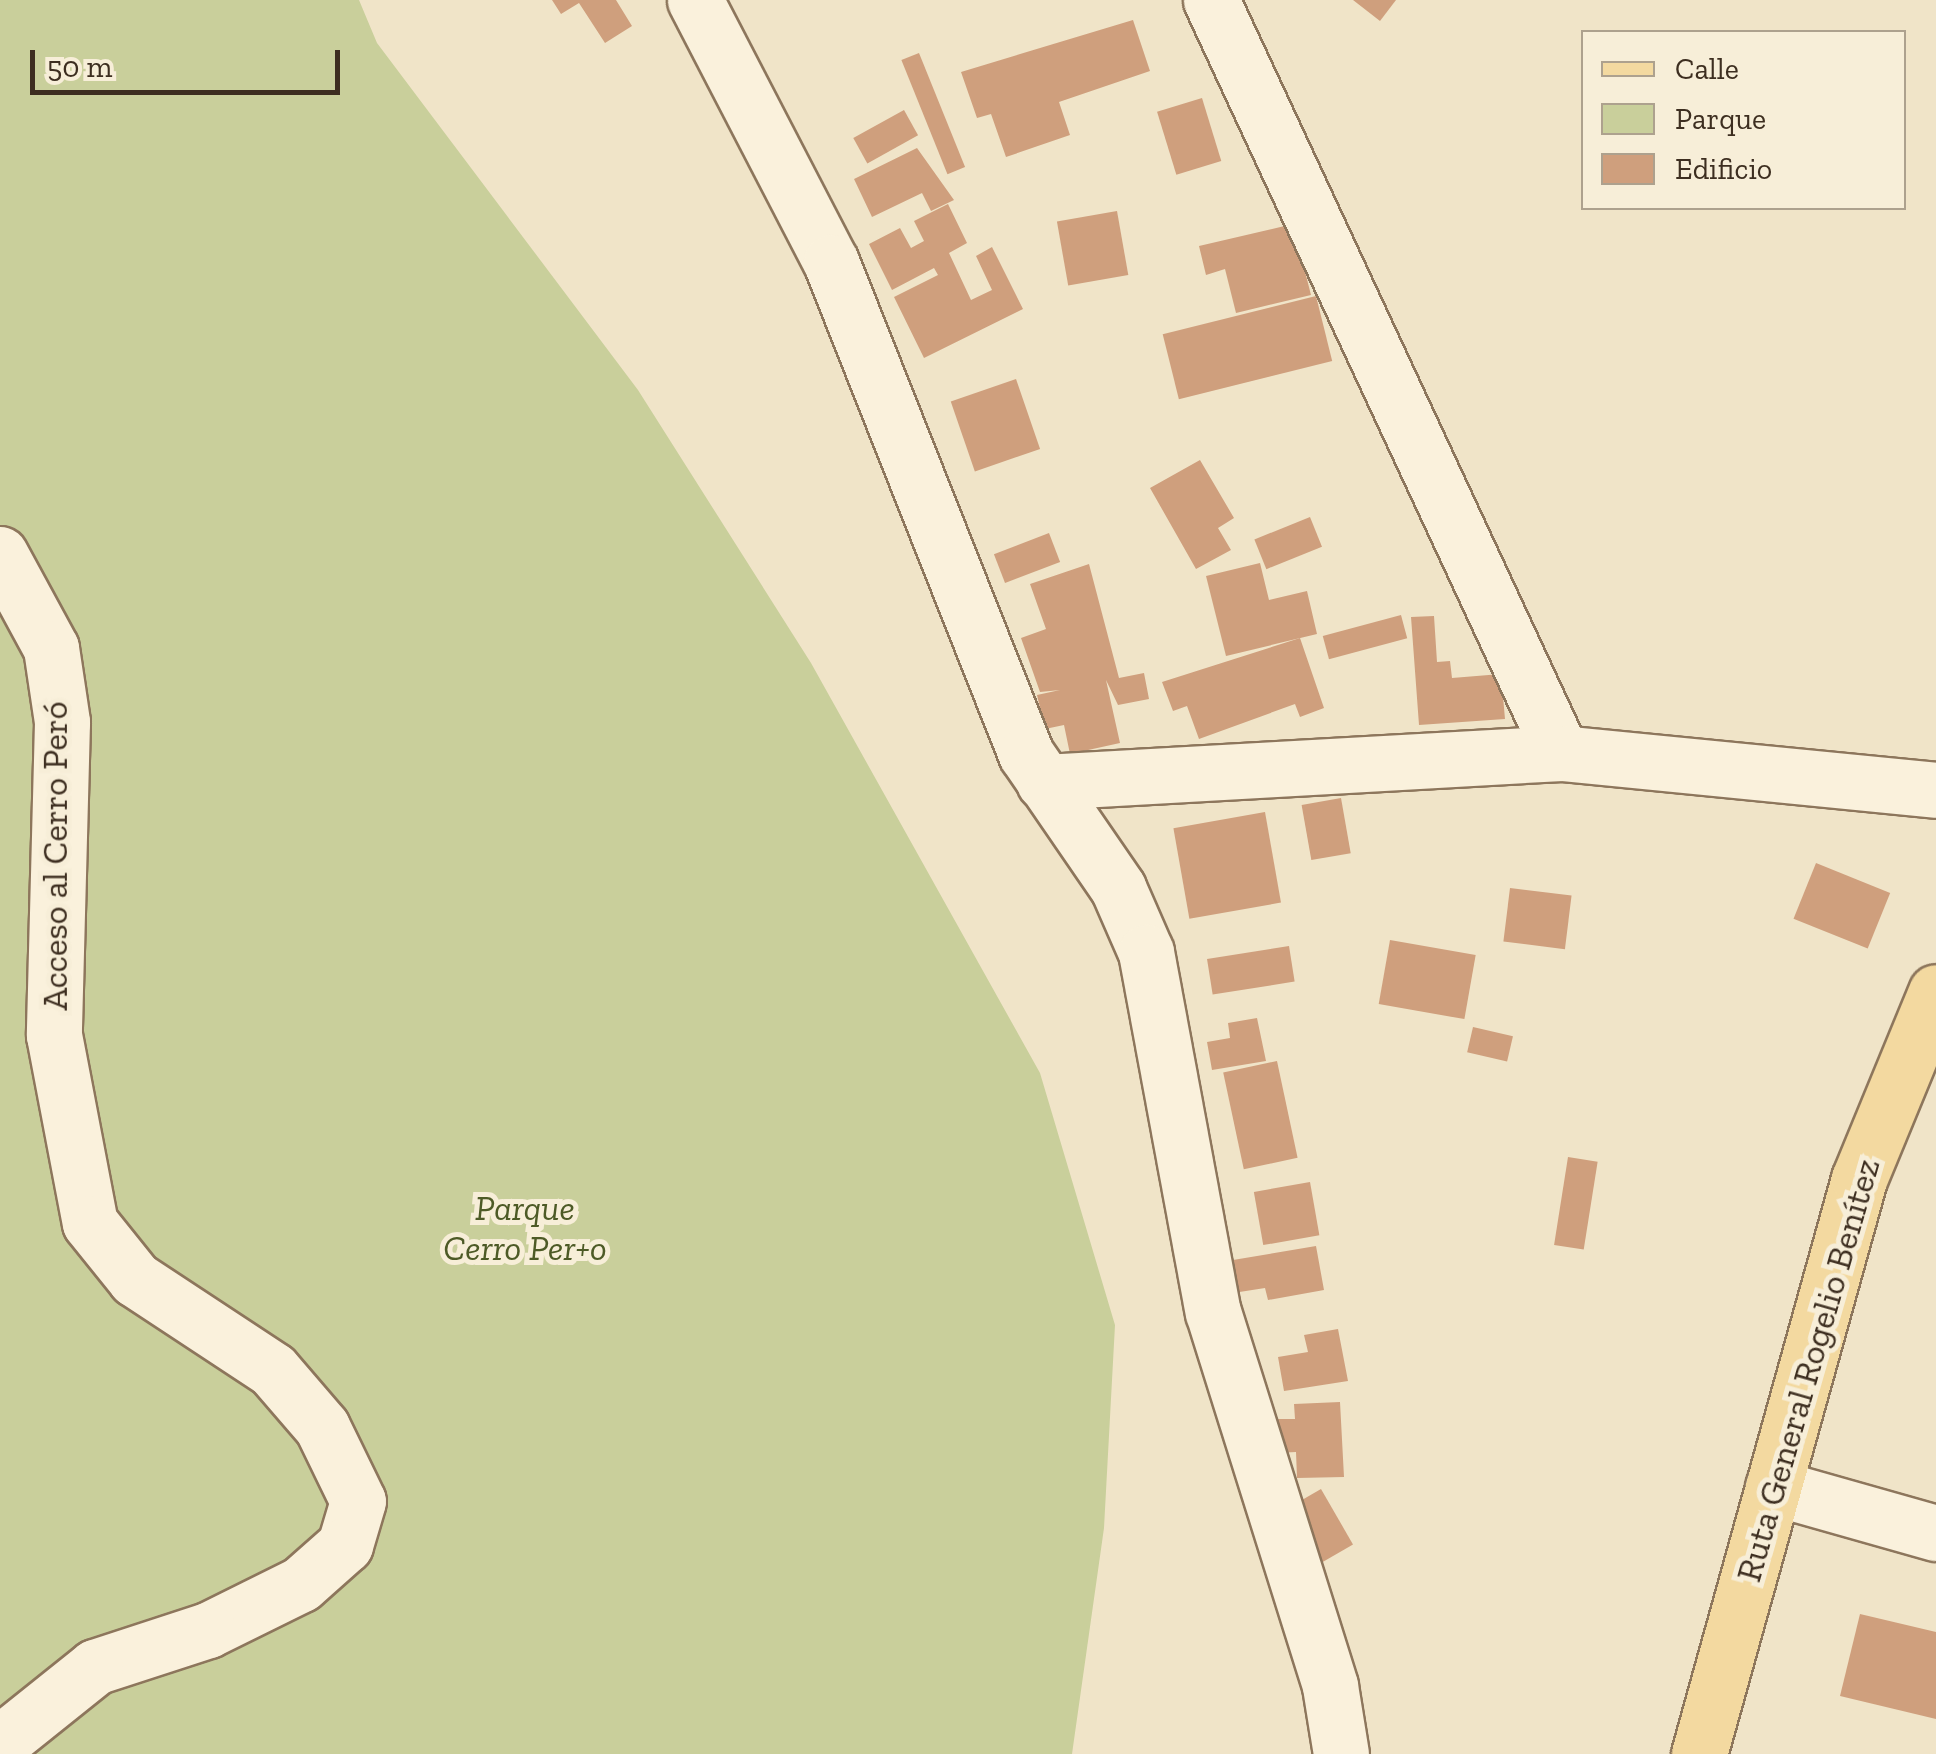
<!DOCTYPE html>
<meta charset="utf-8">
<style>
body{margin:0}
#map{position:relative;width:1936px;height:1754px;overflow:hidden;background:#f0e4c8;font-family:"Zilla Slab",serif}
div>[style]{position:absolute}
.green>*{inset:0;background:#c9cf9b}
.building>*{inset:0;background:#cf9f7d;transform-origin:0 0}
.roads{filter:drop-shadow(2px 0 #8d765c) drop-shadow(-2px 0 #8d765c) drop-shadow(0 2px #8d765c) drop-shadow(0 -2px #8d765c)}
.minor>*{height:55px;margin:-27.5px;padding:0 27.5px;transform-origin:27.5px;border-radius:27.5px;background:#faf1dc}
.major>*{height:55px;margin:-27.5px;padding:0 27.5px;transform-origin:27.5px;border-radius:27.5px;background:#f3d9a0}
span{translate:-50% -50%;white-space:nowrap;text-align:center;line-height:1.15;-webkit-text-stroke:10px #f7eed8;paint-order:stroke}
.street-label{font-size:35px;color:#3d2e20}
.park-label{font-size:35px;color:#4d5a26;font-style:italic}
.legend{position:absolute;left:1581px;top:30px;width:325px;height:180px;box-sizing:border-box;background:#f7eed8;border:2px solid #ada18e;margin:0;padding:12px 18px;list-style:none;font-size:30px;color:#3d2e20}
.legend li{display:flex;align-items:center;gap:20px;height:50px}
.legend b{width:50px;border:2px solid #ada18e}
.scale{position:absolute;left:30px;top:50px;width:310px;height:45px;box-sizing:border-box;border:5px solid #3d2e20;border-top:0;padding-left:12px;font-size:30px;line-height:35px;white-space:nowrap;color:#3d2e20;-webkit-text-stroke:8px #f7eed8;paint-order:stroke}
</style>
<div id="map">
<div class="green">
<i style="clip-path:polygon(0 0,359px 0,377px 43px,638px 390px,811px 663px,1040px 1073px,1115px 1325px,1104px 1528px,1072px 1754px,0 1754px)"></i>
</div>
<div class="building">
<i style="clip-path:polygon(552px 0,616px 0,632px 26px,605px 43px,579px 3px,561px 14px)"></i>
<i style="clip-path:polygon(1353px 0,1396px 0,1380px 21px)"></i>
<i style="clip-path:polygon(1133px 20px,1150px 71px,1059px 102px,1070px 135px,1006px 157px,991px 114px,977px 118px,961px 72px)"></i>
<i style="left:919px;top:53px;width:123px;height:19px;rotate:68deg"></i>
<i style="left:1202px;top:98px;width:66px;height:47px;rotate:73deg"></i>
<i style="left:904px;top:110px;width:29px;height:58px;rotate:61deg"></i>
<i style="clip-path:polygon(917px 148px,954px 200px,931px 211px,922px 193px,872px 217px,854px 179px)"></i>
<i style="clip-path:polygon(948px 204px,967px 243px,949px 253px,971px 300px,992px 290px,976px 256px,992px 247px,1023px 309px,924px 358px,894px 297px,938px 275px,934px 268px,892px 290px,869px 244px,900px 228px,911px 248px,924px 241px,914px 221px)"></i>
<i style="left:1117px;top:211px;width:65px;height:61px;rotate:80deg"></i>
<i style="clip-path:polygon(1293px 224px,1311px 295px,1236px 313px,1225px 269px,1206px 275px,1199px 246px)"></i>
<i style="left:1316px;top:296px;width:67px;height:158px;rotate:76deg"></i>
<i style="left:1016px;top:379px;width:74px;height:69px;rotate:71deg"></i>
<i style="clip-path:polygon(1200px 460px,1234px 518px,1218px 528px,1231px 550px,1196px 569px,1150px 488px)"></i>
<i style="left:1310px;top:517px;width:32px;height:60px;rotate:68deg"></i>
<i style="left:1049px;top:533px;width:31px;height:59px;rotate:69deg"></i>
<i style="clip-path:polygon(1260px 563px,1269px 600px,1307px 591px,1317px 634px,1226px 656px,1206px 576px)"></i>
<i style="clip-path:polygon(1089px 564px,1119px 678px,1144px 673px,1149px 699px,1118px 705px,1106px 680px,1120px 743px,1070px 754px,1064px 725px,1045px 729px,1037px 695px,1060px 690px,1040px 692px,1021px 638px,1046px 629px,1030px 584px)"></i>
<i style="left:1401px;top:615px;width:24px;height:81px;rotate:75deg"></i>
<i style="clip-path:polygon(1434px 616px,1437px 662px,1450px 661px,1452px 678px,1501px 674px,1505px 719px,1419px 725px,1411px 617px)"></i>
<i style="clip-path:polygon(1300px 638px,1324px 708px,1300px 717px,1295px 704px,1199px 739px,1187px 706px,1173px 711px,1162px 682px)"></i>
<i style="left:1341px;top:798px;width:56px;height:40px;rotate:80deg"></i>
<i style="left:1265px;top:812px;width:92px;height:93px;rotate:80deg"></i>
<i style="left:1816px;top:863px;width:80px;height:60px;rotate:22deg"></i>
<i style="left:1510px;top:888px;width:62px;height:54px;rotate:7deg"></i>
<i style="left:1390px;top:940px;width:87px;height:65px;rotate:10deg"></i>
<i style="left:1289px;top:946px;width:36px;height:83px;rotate:81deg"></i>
<i style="clip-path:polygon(1257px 1018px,1266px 1061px,1212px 1070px,1207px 1042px,1230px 1038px,1228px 1023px)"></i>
<i style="left:1473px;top:1027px;width:41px;height:26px;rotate:13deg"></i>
<i style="left:1277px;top:1061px;width:99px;height:55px;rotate:78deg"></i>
<i style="left:1568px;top:1157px;width:30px;height:89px;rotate:9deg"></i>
<i style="left:1310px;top:1182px;width:54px;height:57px;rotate:80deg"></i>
<i style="clip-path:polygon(1316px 1246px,1324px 1290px,1268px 1300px,1265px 1288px,1233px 1293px,1227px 1261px)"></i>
<i style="clip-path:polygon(1338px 1329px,1348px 1381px,1284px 1391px,1278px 1357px,1308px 1352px,1304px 1335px)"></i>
<i style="clip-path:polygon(1340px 1402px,1344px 1477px,1297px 1478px,1296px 1452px,1276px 1453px,1274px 1419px,1295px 1419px,1294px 1404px)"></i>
<i style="left:1321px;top:1489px;width:64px;height:36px;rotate:60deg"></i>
<i style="clip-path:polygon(1860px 1614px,1936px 1632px,1936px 1719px,1840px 1696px)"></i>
</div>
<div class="roads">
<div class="minor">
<i style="left:695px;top:0;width:295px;rotate:62.6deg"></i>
<i style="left:831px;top:262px;width:529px;rotate:68.38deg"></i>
<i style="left:1026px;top:754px;width:163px;rotate:55.5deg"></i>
<i style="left:1118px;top:888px;width:70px;rotate:66.4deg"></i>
<i style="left:1146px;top:952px;width:366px;rotate:79.5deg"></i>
<i style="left:1213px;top:1312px;width:392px;rotate:72.6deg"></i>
<i style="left:1330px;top:1686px;width:69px;rotate:80.8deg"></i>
<i style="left:1211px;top:0;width:830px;rotate:65.07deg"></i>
<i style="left:0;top:554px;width:107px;rotate:61.5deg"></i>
<i style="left:51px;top:648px;width:75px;rotate:81.5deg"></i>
<i style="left:62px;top:722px;width:313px;rotate:91.5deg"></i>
<i style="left:54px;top:1035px;width:191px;rotate:79.2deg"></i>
<i style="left:90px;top:1223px;width:72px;rotate:51.2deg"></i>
<i style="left:135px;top:1279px;width:165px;rotate:33.4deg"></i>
<i style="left:273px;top:1370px;width:75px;rotate:49.3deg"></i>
<i style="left:322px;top:1427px;width:82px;rotate:64.1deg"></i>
<i style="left:358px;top:1501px;width:46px;rotate:106.5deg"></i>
<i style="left:345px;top:1545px;width:59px;rotate:138.4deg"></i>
<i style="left:301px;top:1584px;width:104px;rotate:153.7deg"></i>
<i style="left:208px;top:1630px;width:119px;rotate:161.9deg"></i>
<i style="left:95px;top:1667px;width:122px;rotate:141.3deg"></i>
<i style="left:1044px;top:782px;width:518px;rotate:-3.21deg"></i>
<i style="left:1561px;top:753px;width:377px;rotate:5.6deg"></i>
<i style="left:1773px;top:1487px;width:169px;rotate:15.8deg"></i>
</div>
<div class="major">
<i style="left:1699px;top:1754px;width:597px;rotate:-74.45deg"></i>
<i style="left:1859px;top:1179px;width:202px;rotate:-67.6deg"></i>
</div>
</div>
<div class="street-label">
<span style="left:55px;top:856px;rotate:-90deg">Acceso al Cerro Peró</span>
<span style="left:1808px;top:1370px;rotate:-74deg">Ruta General Rogelio Benítez</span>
</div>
<div class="park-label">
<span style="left:525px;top:1228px">Parque<br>Cerro Per+o</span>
</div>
<ul class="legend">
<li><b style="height:12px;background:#f3d9a0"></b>Calle</li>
<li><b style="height:28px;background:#c9cf9b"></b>Parque</li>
<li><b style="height:28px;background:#cf9f7d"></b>Edificio</li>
</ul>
<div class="scale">50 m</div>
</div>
